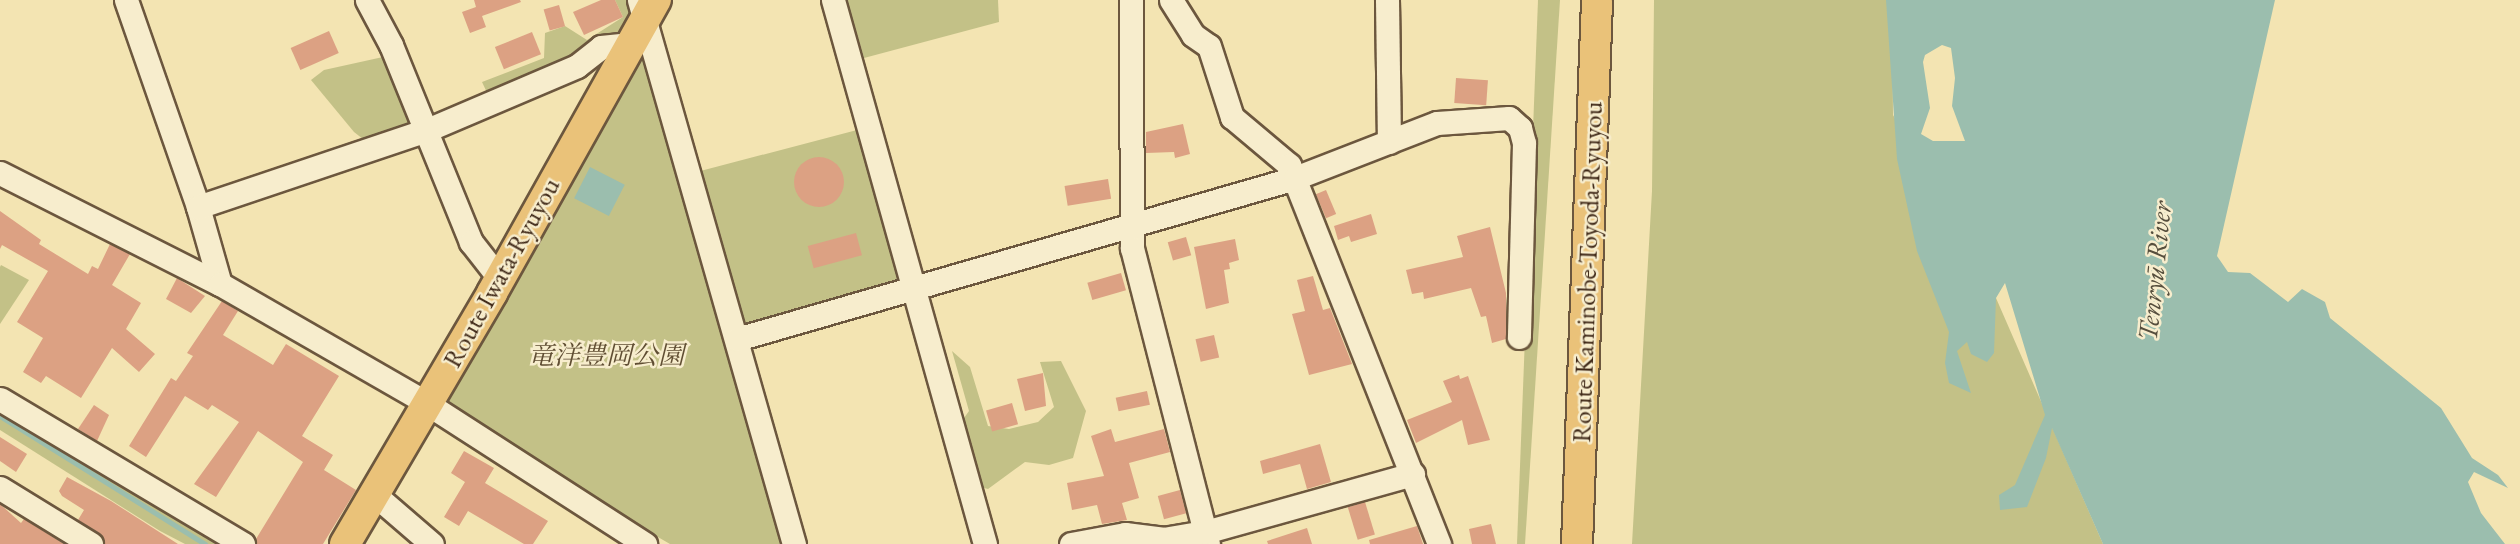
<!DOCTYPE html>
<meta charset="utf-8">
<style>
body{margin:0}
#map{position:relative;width:2520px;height:544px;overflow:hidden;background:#f3e4b2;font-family:"EB Garamond","Noto Serif JP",serif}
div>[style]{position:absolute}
.green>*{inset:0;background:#c3c187}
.water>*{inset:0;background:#9bbeae;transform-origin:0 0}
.stream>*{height:5px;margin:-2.5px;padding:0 2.5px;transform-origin:2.5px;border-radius:2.5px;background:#9bbeae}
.building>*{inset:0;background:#dca183;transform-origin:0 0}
.round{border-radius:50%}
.roads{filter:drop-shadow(2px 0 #6c573e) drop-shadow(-2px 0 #6c573e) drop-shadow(0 2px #6c573e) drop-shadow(0 -2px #6c573e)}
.minor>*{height:23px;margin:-11.5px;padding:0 11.5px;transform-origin:11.5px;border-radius:11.5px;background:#f7edcd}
.major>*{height:30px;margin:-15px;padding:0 15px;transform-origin:15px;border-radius:15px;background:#eac279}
span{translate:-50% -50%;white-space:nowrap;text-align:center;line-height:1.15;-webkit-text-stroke:5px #f7edcd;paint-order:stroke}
.street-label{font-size:26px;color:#3f2817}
.park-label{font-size:26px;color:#604e33;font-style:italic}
.water-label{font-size:28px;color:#564e3d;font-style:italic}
</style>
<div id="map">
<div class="green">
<i style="clip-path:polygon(615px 0,636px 0,638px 30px,490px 99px,482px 82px,544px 58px,545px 33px,565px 26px,587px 40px,623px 17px)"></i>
<i style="clip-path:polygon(847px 0,998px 0,999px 22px,864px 58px)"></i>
<i style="clip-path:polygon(1538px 0,1560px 0,1525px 544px,1517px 544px)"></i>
<i style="clip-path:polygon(1654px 0,1892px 0,1893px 115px,1996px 298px,2103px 544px,1632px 544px,1652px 191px)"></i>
<i style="clip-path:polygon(645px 19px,689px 174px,857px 130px,904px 290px,737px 336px,793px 544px,670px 544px,428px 404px)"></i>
<i style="clip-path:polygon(383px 57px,416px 123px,372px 146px,354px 132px,311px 80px,324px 70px)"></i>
<i style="clip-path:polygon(1px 265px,29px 280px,0 324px,0 267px)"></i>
<i style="clip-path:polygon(952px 351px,970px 367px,988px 426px,1009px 429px,1038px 422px,1054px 407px,1040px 362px,1061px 361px,1086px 411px,1073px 458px,1049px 465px,1025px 462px,988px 489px,969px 484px,954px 432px,969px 411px)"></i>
<i style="clip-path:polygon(0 399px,242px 544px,185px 544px,160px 531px,0 430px)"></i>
</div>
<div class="water">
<i style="clip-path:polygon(evenodd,1886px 0,2275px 0,2217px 256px,2228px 272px,2250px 273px,2288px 302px,2302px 289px,2325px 302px,2330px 318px,2441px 408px,2472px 458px,2498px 475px,2508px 488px,2474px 472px,2468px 482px,2481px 513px,2505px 544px,2103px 544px,2052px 428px,2046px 458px,2027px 507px,2000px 510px,1999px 495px,2015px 485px,2045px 415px,2005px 283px,1996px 298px,1994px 353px,1987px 362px,1971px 354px,1967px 342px,1957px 351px,1971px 393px,1949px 383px,1945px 363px,1949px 332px,1917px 251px,1897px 159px,1886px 0,1942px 45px,1951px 48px,1955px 78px,1952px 106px,1965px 141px,1933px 141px,1921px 134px,1930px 108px,1923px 62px,1925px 55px,1942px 45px)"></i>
<i style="left:590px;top:167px;width:39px;height:35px;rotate:27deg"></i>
</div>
<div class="stream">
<i style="left:0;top:416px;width:242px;rotate:32deg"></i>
</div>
<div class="building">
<i style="clip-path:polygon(474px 0,520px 0,521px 2px,482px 16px,486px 27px,470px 33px,462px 12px,476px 7px)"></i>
<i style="clip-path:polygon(601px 0,615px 0,623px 17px,584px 35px,573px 12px)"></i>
<i style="left:559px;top:5px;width:22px;height:16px;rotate:74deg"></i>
<i style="left:329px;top:31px;width:24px;height:42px;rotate:66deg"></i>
<i style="left:532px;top:32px;width:24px;height:40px;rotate:68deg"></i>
<i style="left:1456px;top:78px;width:32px;height:25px;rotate:4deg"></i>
<i style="clip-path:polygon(1183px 124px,1190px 154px,1175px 158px,1174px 152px,1146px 153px,1146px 132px)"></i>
<i class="round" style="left:794px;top:157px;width:50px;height:50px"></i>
<i style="left:1108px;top:179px;width:20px;height:44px;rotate:81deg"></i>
<i style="left:1326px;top:190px;width:26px;height:11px;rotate:67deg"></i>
<i style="clip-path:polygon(0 211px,41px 240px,39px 244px,88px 274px,92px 266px,98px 269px,110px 244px,130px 254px,112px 285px,141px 303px,126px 329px,155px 354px,139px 372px,112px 348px,81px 398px,46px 376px,41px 383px,23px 372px,43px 338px,17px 322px,48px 271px,2px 245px,0 249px)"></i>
<i style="clip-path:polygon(1371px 214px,1377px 234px,1351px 242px,1349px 236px,1338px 240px,1334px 226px)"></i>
<i style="clip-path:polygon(1490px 227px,1506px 293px,1506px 339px,1492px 343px,1486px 316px,1481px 317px,1471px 288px,1424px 299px,1423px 292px,1412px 294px,1406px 270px,1463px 257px,1457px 236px)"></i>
<i style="left:856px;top:233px;width:23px;height:50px;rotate:75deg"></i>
<i style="left:1186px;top:237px;width:19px;height:19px;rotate:74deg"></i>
<i style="clip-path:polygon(1235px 239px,1239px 260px,1229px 263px,1230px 269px,1224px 270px,1229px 303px,1206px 309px,1194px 247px)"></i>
<i style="left:1121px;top:273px;width:18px;height:35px;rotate:74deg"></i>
<i style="clip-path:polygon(1313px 276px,1323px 310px,1330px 308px,1352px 364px,1309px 375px,1292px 314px,1305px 311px,1297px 280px)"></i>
<i style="clip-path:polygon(177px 278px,205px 296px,191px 313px,166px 299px)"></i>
<i style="clip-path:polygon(222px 301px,238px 311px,223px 335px,273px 365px,286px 344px,339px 376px,302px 436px,333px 455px,324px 470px,356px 490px,323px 544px,257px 544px,256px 539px,303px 462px,258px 431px,216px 497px,194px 484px,239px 422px,212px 405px,208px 410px,185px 396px,146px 457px,129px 446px,171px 378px,176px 381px,193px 356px,187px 353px)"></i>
<i style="left:1214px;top:335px;width:23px;height:19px;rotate:77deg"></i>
<i style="clip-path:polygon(1043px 373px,1046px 406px,1025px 411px,1017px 379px)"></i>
<i style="clip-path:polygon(1459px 375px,1460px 379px,1468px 376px,1490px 440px,1468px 445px,1462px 420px,1416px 443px,1407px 420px,1452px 402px,1443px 381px)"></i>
<i style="left:1147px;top:391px;width:14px;height:32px;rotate:78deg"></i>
<i style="left:1012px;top:403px;width:22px;height:27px;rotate:74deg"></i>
<i style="clip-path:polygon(94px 405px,109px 415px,97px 441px,78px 429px)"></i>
<i style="clip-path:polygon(1111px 429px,1115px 442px,1164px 429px,1170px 452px,1129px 463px,1139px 498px,1122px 503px,1127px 520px,1102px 524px,1097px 505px,1072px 510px,1067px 483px,1104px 476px,1091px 436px)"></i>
<i style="clip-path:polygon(0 437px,27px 454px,16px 472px,0 461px)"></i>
<i style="clip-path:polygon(1320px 444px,1331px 482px,1307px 489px,1300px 464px,1263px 474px,1260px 461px)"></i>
<i style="clip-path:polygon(464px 451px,494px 468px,485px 483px,548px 521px,533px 544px,524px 544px,468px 511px,459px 526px,444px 517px,465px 482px,451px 473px)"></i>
<i style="clip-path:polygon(67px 477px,111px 501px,178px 544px,105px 544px,99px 533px,78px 520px,84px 510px,62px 496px,59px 491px)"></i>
<i style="left:1180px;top:490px;width:24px;height:23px;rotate:75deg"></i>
<i style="left:1365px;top:502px;width:34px;height:18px;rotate:73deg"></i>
<i style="clip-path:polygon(0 504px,21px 523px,24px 519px,64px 544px,0 544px)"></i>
<i style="clip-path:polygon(1491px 524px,1496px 544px,1472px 544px,1469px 529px)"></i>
<i style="clip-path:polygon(1417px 526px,1423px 544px,1370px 544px,1369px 540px)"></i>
<i style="clip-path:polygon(1307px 528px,1312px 544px,1268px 544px,1267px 541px)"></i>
</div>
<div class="roads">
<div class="minor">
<i style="left:126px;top:0;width:219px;rotate:70.8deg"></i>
<i style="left:198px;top:207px;width:80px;rotate:74.1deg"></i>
<i style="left:367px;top:0;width:51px;rotate:61.9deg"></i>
<i style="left:391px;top:45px;width:213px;rotate:67.9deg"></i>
<i style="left:471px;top:242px;width:47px;rotate:51.9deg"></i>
<i style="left:639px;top:0;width:566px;rotate:74.1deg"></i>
<i style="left:833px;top:0;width:565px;rotate:74.39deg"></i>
<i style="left:1131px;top:0;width:248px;rotate:89.8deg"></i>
<i style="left:1132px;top:248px;width:306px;rotate:75.6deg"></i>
<i style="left:1171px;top:0;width:41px;rotate:57.8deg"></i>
<i style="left:1193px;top:35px;width:19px;rotate:35deg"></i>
<i style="left:1209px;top:46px;width:75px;rotate:72.1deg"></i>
<i style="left:1232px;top:117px;width:75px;rotate:40.1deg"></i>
<i style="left:1289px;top:165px;width:408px;rotate:68.4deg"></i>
<i style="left:1387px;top:0;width:142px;rotate:89.2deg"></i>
<i style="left:0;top:173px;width:246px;rotate:26.8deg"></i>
<i style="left:220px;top:284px;width:231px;rotate:29.9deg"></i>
<i style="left:420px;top:399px;width:268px;rotate:32.8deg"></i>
<i style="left:198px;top:207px;width:242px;rotate:-18.6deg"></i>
<i style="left:427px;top:130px;width:163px;rotate:-23.1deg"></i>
<i style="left:577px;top:66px;width:31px;rotate:-38deg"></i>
<i style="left:601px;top:47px;width:27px;rotate:-6deg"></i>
<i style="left:737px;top:339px;width:581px;rotate:-16.09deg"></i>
<i style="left:1295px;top:178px;width:152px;rotate:-21.2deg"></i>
<i style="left:1437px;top:123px;width:72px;rotate:-4deg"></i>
<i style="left:1509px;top:118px;width:15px;rotate:42deg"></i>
<i style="left:1520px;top:128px;width:16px;rotate:75deg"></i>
<i style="left:1524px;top:143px;width:194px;rotate:91.5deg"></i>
<i style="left:0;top:399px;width:283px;rotate:30.8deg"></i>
<i style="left:0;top:488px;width:107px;rotate:31.6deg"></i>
<i style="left:375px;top:495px;width:75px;rotate:40.7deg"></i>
<i style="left:1071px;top:544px;width:55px;rotate:-10.5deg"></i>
<i style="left:1125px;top:534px;width:38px;rotate:7deg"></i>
<i style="left:1163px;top:539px;width:43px;rotate:-9.5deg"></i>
<i style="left:1205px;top:532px;width:216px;rotate:-15.6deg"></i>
</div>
<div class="major">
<i style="left:345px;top:544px;width:291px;rotate:-59.6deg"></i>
<i style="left:492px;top:293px;width:336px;rotate:-60.8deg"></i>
<i style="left:1577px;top:544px;width:544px;rotate:-87.89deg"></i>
</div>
</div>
<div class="street-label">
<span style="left:1588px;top:272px;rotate:-88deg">Route Kaminobe-Toyoda-Ryuyou</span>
<span style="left:502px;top:273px;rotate:-61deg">Route Iwata-Ryuyou</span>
</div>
<div class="park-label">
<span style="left:606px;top:356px">竜洋豊岡公園</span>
</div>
<div class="water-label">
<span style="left:2154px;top:271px;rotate:-84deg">Tenryū River</span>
</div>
</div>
